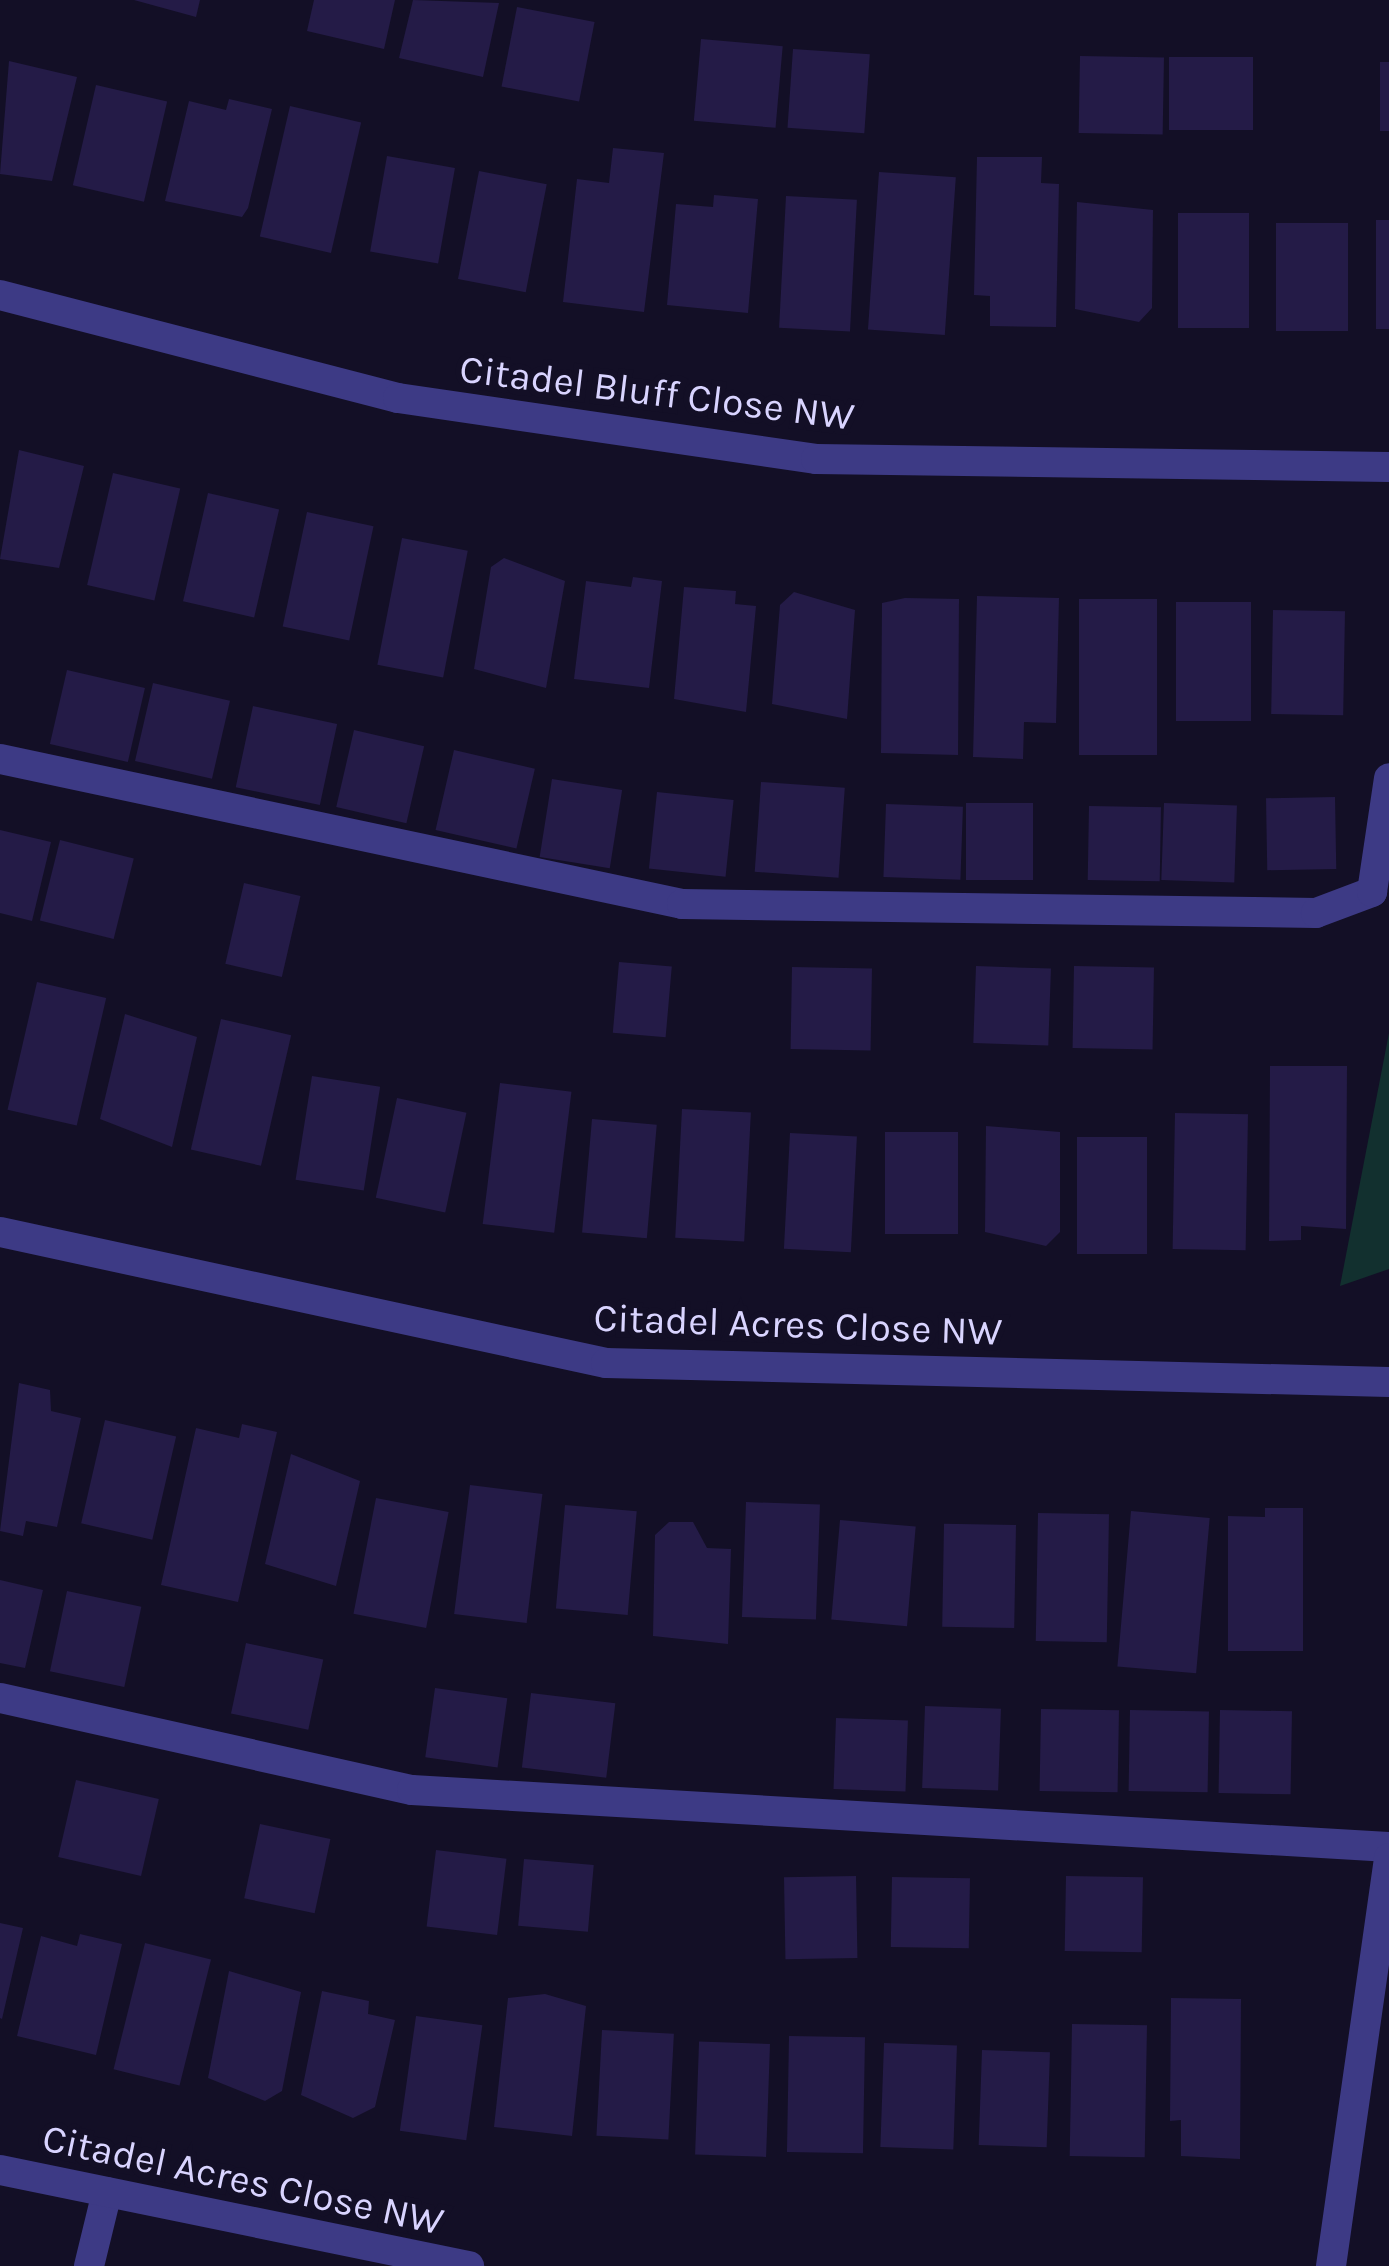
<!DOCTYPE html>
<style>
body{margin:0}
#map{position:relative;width:1389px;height:2266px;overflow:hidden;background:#130f26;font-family:Karla,sans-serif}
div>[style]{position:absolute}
.green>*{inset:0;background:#12302f}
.building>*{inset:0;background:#241b47;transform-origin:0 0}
.service>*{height:30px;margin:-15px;padding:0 15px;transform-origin:15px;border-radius:15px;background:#3d3a85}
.minor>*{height:30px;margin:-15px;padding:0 15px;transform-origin:15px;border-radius:15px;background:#3d3a85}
span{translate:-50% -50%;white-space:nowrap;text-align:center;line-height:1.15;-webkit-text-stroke:12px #130f26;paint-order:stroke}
.street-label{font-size:39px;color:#d9d4ff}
</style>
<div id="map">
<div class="green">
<i style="clip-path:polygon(1389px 1033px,1389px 1269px,1340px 1286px)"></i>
</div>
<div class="building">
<i style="clip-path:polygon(134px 0,200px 0,196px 17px)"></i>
<i style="clip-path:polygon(314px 0,395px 0,384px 49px,307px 31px)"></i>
<i style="clip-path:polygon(413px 0,499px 3px,483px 77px,399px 58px)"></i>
<i style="left:517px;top:7px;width:79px;height:81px;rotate:11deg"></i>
<i style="left:701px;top:39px;width:82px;height:82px;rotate:5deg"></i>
<i style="left:793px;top:49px;width:77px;height:79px;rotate:4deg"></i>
<i style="left:1080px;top:56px;width:84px;height:77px;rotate:1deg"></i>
<i style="left:1169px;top:57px;width:84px;height:73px"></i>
<i style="clip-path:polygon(9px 61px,77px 77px,52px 181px,0 174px)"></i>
<i style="left:1380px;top:62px;width:9px;height:69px"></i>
<i style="left:96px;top:85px;width:73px;height:103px;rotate:13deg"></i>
<i style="clip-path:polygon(229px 99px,272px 109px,248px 208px,242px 217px,165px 201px,189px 101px,226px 110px)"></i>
<i style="left:290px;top:106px;width:73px;height:134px;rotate:13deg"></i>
<i style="clip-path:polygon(613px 148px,664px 153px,644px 312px,563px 302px,577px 179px,609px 183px)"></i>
<i style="left:387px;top:156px;width:69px;height:97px;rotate:10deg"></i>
<i style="clip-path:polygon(977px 157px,1042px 157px,1041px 183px,1059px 184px,1056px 327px,990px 326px,990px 296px,974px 295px)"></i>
<i style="left:479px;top:171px;width:69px;height:110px;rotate:11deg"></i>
<i style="left:879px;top:172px;width:77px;height:158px;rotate:4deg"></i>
<i style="clip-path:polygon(714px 195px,758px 199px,748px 313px,667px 305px,676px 204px,713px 207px)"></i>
<i style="left:786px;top:196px;width:71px;height:132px;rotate:3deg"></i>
<i style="clip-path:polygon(1077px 202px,1153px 210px,1152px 308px,1139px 322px,1075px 309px)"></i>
<i style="left:1178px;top:213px;width:71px;height:115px"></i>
<i style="left:1376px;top:220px;width:13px;height:109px"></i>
<i style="left:1276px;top:223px;width:72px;height:108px"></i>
<i style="clip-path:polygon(19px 450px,84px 466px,59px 568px,0 559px)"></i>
<i style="left:113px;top:473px;width:69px;height:115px;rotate:13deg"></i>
<i style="left:208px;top:493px;width:73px;height:111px;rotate:13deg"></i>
<i style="left:307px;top:512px;width:68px;height:117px;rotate:12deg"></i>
<i style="left:402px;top:538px;width:67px;height:129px;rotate:11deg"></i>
<i style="clip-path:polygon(504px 558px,565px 581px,546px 688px,474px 669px,491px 567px)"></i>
<i style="clip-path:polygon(633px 577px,662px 581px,649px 688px,574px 679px,586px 581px,631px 587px)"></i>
<i style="clip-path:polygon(684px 587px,736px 591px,735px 604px,756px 606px,746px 712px,674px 699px)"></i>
<i style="clip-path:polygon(794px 592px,855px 610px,847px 719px,772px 704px,780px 605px)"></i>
<i style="clip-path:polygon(977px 596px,1059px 598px,1056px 723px,1024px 722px,1023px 759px,973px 757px)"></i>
<i style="clip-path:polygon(905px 598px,959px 599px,958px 755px,881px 753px,882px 603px)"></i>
<i style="left:1157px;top:599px;width:156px;height:78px;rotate:90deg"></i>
<i style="left:1176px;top:602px;width:75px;height:119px"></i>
<i style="left:1273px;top:610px;width:72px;height:104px;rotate:1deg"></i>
<i style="left:67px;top:670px;width:80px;height:76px;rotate:13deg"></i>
<i style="left:153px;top:683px;width:79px;height:80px;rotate:13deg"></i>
<i style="left:253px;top:706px;width:86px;height:83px;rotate:12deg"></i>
<i style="left:354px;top:730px;width:72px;height:79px;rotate:13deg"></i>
<i style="left:454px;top:750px;width:83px;height:82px;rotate:13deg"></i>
<i style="left:552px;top:779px;width:71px;height:79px;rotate:9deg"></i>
<i style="left:761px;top:782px;width:84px;height:90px;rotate:4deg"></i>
<i style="left:657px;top:792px;width:77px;height:77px;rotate:6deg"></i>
<i style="left:1335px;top:797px;width:72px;height:69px;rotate:89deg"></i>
<i style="left:966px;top:803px;width:67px;height:77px"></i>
<i style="left:1164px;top:803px;width:73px;height:77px;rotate:2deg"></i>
<i style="left:886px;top:804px;width:77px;height:73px;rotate:2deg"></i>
<i style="left:1089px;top:806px;width:72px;height:74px;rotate:1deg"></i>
<i style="clip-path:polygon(0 830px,51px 842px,32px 921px,0 913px)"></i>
<i style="left:60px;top:840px;width:76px;height:83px;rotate:14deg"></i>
<i style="left:244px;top:883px;width:58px;height:83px;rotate:13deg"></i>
<i style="left:619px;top:962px;width:53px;height:71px;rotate:5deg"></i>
<i style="left:976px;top:966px;width:75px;height:77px;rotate:2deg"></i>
<i style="left:1074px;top:966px;width:80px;height:82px;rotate:1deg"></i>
<i style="left:792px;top:967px;width:80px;height:82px;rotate:1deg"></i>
<i style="left:37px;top:982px;width:71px;height:131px;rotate:13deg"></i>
<i style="clip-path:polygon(125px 1014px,197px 1037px,172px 1147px,100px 1119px)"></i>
<i style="left:221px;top:1019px;width:72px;height:134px;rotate:13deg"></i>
<i style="clip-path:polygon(1270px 1066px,1347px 1066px,1346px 1229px,1301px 1226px,1301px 1240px,1269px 1241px)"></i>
<i style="left:312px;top:1076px;width:69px;height:105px;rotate:9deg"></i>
<i style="left:500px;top:1083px;width:72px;height:142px;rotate:7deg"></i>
<i style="left:397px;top:1098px;width:71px;height:102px;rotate:12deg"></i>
<i style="left:682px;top:1109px;width:69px;height:129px;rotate:3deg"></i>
<i style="left:1175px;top:1113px;width:73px;height:136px;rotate:1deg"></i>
<i style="left:592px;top:1119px;width:65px;height:114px;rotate:5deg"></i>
<i style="clip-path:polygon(986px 1126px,1060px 1132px,1060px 1232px,1046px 1246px,985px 1232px)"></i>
<i style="left:885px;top:1132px;width:73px;height:102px"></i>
<i style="left:790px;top:1133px;width:67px;height:116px;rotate:3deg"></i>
<i style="left:1077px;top:1137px;width:70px;height:117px"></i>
<i style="clip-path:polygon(19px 1383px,50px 1390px,51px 1411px,81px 1418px,57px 1527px,26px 1521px,23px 1536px,0 1531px)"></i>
<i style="left:105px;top:1420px;width:73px;height:106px;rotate:13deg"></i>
<i style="clip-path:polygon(242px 1424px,277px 1432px,238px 1602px,161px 1585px,196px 1428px,239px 1438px)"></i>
<i style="clip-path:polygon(291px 1454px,360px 1481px,336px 1586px,265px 1564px)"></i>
<i style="left:470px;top:1485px;width:73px;height:130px;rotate:7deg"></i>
<i style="left:376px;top:1498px;width:74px;height:118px;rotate:11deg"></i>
<i style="left:746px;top:1502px;width:74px;height:115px;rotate:2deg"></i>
<i style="left:565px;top:1505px;width:72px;height:104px;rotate:5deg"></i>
<i style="clip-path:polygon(1265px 1508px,1303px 1508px,1303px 1651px,1228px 1651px,1228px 1516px,1265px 1517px)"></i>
<i style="left:1131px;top:1511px;width:79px;height:156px;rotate:5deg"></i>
<i style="left:1038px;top:1513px;width:71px;height:128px;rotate:1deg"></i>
<i style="left:840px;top:1520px;width:76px;height:100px;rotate:5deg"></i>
<i style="clip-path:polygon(669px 1522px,693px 1522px,707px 1548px,731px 1549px,728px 1644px,653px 1636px,655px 1535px)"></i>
<i style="left:1016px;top:1525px;width:103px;height:72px;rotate:91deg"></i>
<i style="clip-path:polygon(0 1580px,43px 1590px,25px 1668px,0 1663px)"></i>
<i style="left:67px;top:1591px;width:76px;height:82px;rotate:12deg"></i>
<i style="left:246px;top:1643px;width:79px;height:72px;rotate:12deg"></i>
<i style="left:435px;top:1688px;width:73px;height:70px;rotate:8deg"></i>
<i style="left:531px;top:1693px;width:85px;height:75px;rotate:7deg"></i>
<i style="left:925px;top:1706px;width:76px;height:82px;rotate:2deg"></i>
<i style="left:1041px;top:1709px;width:78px;height:82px;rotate:1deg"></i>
<i style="left:1130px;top:1710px;width:79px;height:81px;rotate:1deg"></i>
<i style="left:1220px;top:1710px;width:72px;height:83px;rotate:1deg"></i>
<i style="left:836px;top:1718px;width:72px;height:71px;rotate:2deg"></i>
<i style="left:76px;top:1780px;width:85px;height:79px;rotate:13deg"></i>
<i style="left:260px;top:1824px;width:72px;height:76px;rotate:12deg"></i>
<i style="left:436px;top:1850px;width:71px;height:77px;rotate:7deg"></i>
<i style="left:524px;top:1859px;width:70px;height:67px;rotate:5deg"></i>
<i style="left:856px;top:1876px;width:82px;height:72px;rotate:89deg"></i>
<i style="left:1066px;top:1876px;width:77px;height:75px;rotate:1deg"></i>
<i style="left:892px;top:1877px;width:78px;height:70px;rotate:1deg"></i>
<i style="clip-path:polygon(0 1923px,23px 1928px,2px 2019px,0 2018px)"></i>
<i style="clip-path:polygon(80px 1934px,122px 1944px,96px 2055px,17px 2036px,41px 1936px,77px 1946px)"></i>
<i style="left:145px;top:1943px;width:68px;height:130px;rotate:14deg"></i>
<i style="clip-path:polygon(229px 1971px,301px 1992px,282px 2091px,265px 2101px,208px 2078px)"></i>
<i style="clip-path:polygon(322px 1991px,369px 2001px,368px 2014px,395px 2020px,375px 2107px,353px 2118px,301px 2095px)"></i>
<i style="clip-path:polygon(545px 1994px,586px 2006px,572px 2136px,494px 2127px,508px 1998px)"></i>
<i style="clip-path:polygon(1171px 1998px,1241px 1999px,1240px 2159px,1181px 2156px,1181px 2120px,1170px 2121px)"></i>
<i style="left:416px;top:2016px;width:67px;height:116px;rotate:8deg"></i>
<i style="left:1072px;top:2024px;width:75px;height:132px;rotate:1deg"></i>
<i style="left:602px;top:2030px;width:72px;height:106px;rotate:3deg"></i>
<i style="left:789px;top:2036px;width:76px;height:116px;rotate:1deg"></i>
<i style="left:884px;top:2043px;width:73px;height:104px;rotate:2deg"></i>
<i style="left:770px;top:2044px;width:113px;height:71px;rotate:92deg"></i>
<i style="left:982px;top:2050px;width:68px;height:95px;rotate:2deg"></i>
</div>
<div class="service">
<i style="left:0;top:759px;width:697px;rotate:12deg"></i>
<i style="left:682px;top:904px;width:634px;rotate:0.81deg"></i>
<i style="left:1316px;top:913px;width:60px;rotate:-20.6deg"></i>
<i style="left:1372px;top:892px;width:115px;rotate:-81.5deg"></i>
<i style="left:0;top:1698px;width:422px;rotate:12.6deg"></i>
<i style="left:412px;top:1790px;width:979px;rotate:3.34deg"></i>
<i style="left:89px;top:2266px;width:76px;rotate:-76.3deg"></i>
</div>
<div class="minor">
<i style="left:0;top:295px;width:411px;rotate:14.5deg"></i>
<i style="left:398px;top:398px;width:422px;rotate:8.3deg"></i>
<i style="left:816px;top:459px;width:573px;rotate:0.8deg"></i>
<i style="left:0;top:1232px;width:620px;rotate:12.2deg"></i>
<i style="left:606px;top:1363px;width:783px;rotate:1.39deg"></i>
<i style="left:0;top:2170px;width:479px;rotate:11.6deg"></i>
<i style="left:1331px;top:2266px;width:412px;rotate:-81.9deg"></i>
</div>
<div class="street-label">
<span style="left:657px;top:393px;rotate:7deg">Citadel Bluff Close NW</span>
<span style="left:798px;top:1325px;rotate:2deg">Citadel Acres Close NW</span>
<span style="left:243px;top:2180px;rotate:12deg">Citadel Acres Close NW</span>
</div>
</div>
